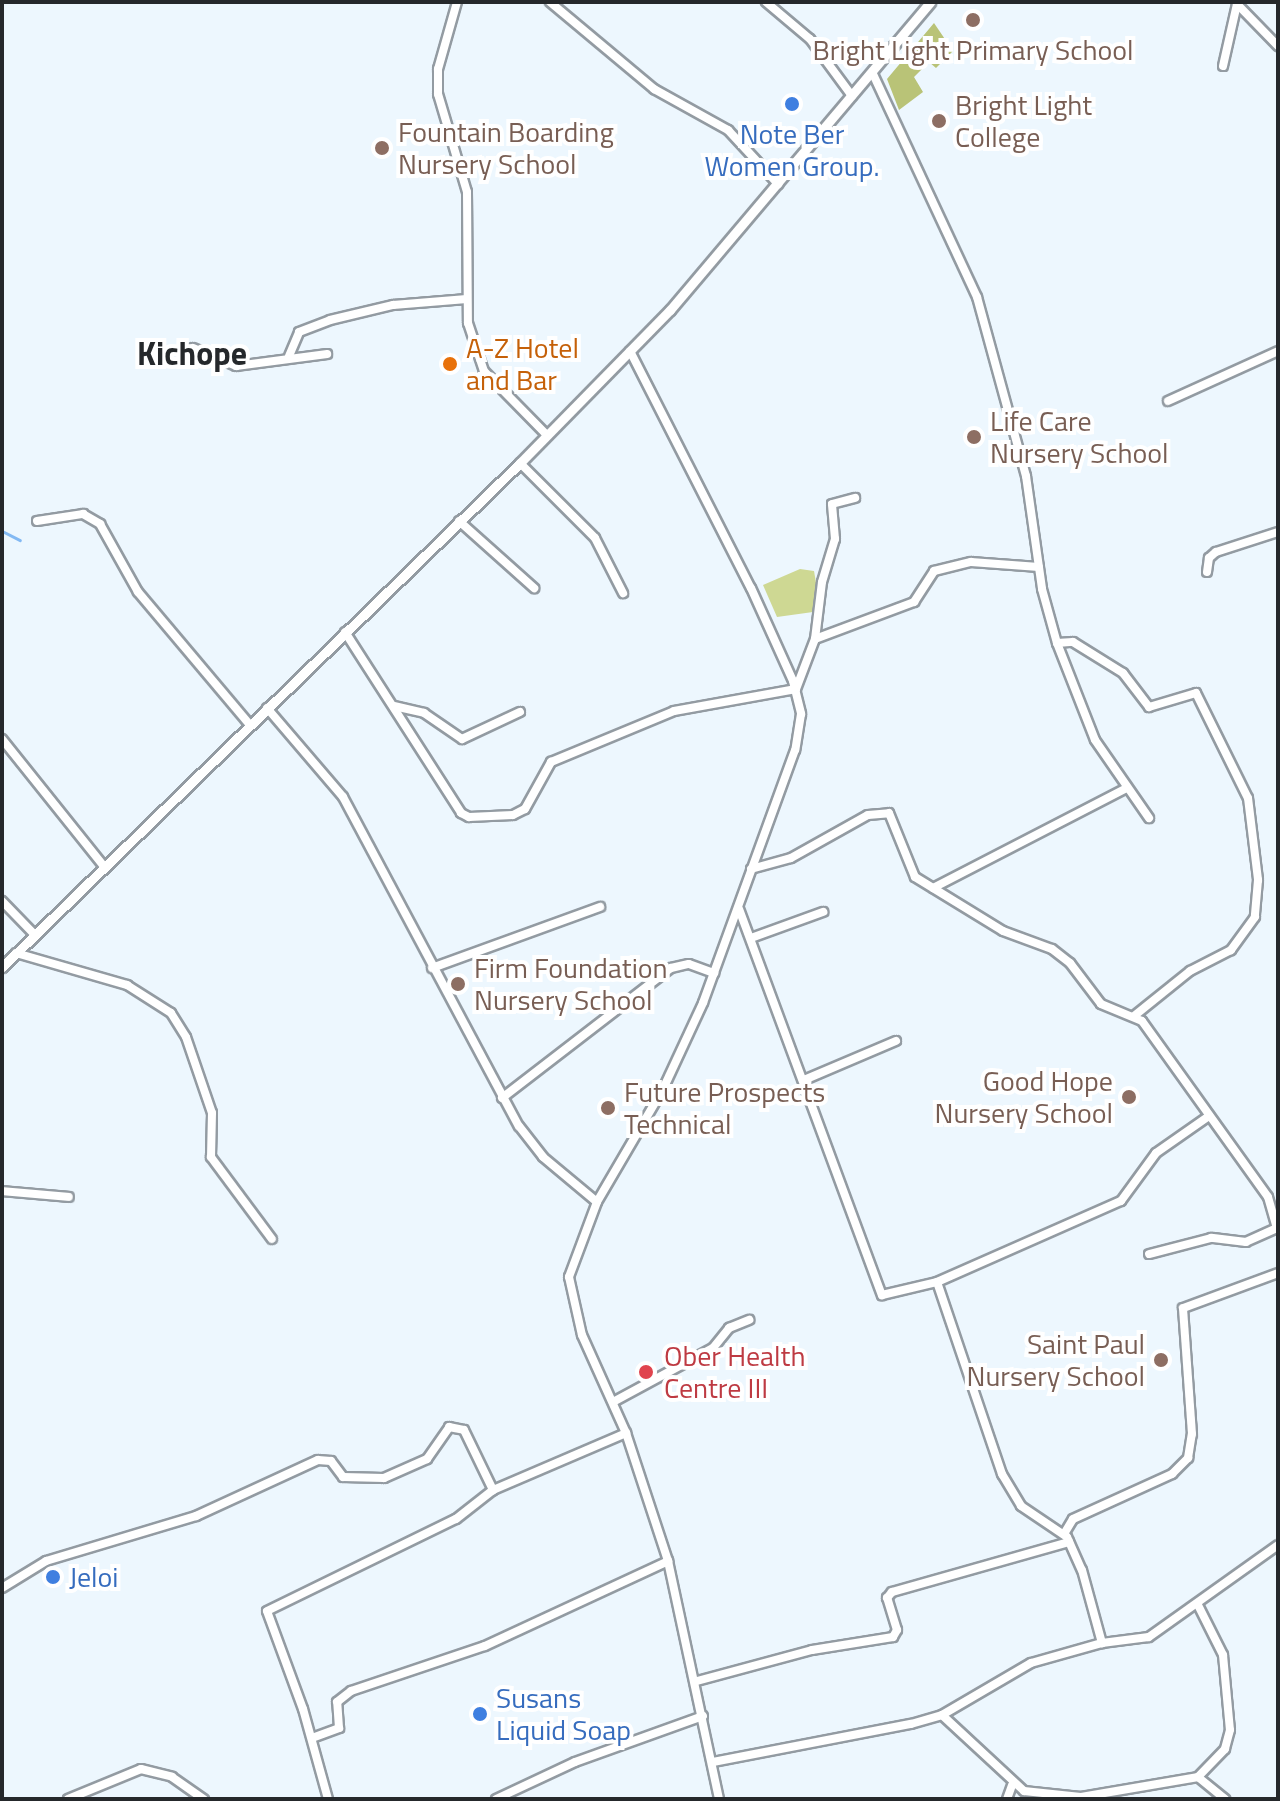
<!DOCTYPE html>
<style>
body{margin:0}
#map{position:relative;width:1280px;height:1801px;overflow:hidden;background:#edf7fe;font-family:"Titillium Web",sans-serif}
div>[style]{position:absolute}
.green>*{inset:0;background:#ced893}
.forest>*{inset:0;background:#b9c377}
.stream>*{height:3px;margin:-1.5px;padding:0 1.5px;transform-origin:1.5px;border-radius:1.5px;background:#83b9f3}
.roads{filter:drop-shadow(2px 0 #939ba2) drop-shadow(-2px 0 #939ba2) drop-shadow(0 2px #939ba2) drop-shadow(0 -2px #939ba2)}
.minor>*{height:8px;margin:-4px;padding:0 4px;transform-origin:4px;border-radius:4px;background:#fff}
.tertiary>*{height:9px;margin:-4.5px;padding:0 4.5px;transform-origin:4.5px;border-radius:4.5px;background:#fff}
.dots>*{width:22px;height:22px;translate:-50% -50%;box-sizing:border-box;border:4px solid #fff;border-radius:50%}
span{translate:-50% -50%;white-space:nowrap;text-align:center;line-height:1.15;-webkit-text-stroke:8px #fff;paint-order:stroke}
.education-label{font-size:28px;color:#785e54}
.left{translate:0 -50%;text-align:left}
.right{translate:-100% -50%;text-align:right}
.shop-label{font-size:28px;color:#366cbe}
.food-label{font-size:28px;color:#c56008}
.health-label{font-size:28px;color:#be3a42}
.quarter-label{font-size:32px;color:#25282b;font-weight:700}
.frame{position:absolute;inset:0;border:4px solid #25282b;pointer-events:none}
</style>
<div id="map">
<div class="green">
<i style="clip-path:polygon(800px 569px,814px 571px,818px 594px,813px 612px,777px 617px,763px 585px)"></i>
</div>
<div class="forest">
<i style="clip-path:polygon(934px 23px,953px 51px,936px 68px,929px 62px,914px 77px,923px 92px,899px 110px,887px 79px)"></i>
</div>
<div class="stream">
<i style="left:2px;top:531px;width:20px;rotate:27deg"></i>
</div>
<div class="roads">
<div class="minor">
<i style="left:457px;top:2px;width:70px;rotate:105.8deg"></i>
<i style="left:438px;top:69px;width:25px;rotate:90deg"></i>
<i style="left:438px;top:94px;width:102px;rotate:73.5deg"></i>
<i style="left:467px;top:192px;width:131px;rotate:89.6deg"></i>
<i style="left:468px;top:323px;width:51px;rotate:71.6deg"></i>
<i style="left:484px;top:371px;width:90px;rotate:45.5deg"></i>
<i style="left:550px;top:2px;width:136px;rotate:39.9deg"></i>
<i style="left:654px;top:89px;width:85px;rotate:29deg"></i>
<i style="left:728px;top:130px;width:74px;rotate:47.2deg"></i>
<i style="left:766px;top:2px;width:57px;rotate:40.1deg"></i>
<i style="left:810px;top:39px;width:71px;rotate:53.6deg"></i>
<i style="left:1237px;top:4px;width:59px;rotate:45.7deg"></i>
<i style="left:1223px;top:66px;width:64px;rotate:-77.3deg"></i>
<i style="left:873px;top:74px;width:246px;rotate:65deg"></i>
<i style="left:977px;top:297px;width:186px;rotate:74.7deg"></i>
<i style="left:1026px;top:476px;width:114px;rotate:81.9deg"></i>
<i style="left:1042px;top:589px;width:56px;rotate:74.5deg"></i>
<i style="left:1057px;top:643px;width:16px;rotate:-4deg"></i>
<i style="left:1073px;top:642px;width:59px;rotate:31.8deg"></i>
<i style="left:1123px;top:673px;width:43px;rotate:52.6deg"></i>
<i style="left:1149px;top:707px;width:49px;rotate:-16.6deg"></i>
<i style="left:1196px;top:693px;width:117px;rotate:63.7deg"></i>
<i style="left:1248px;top:798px;width:83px;rotate:83deg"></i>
<i style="left:1258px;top:880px;width:37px;rotate:95deg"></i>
<i style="left:1255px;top:917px;width:41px;rotate:126deg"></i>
<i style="left:1231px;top:950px;width:46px;rotate:152.9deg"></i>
<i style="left:1190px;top:971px;width:72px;rotate:141.2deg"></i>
<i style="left:193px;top:348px;width:47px;rotate:22.7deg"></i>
<i style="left:236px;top:366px;width:92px;rotate:-7.5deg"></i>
<i style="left:630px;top:351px;width:266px;rotate:63deg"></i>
<i style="left:751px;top:588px;width:102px;rotate:65.7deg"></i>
<i style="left:793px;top:681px;width:34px;rotate:76deg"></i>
<i style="left:801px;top:714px;width:36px;rotate:99deg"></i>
<i style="left:795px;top:750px;width:269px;rotate:110deg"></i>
<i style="left:703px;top:1003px;width:95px;rotate:114.9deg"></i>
<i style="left:663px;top:1089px;width:131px;rotate:120.3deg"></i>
<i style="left:597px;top:1202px;width:80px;rotate:110.5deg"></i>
<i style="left:569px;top:1277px;width:59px;rotate:77.4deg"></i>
<i style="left:582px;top:1335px;width:107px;rotate:65.8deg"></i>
<i style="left:626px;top:1433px;width:135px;rotate:71.8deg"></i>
<i style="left:668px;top:1561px;width:243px;rotate:77.9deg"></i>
<i style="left:289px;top:356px;width:26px;rotate:-67deg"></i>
<i style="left:299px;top:332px;width:33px;rotate:-21deg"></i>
<i style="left:330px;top:320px;width:65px;rotate:-13.4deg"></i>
<i style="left:393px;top:305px;width:74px;rotate:-4.6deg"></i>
<i style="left:1168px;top:401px;width:121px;rotate:-24.4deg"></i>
<i style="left:520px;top:463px;width:106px;rotate:45deg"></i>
<i style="left:595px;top:538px;width:62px;rotate:63deg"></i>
<i style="left:37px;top:521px;width:47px;rotate:-8.7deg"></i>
<i style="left:83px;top:514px;width:20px;rotate:30deg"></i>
<i style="left:100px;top:524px;width:78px;rotate:60.8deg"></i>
<i style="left:138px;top:592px;width:174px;rotate:49.9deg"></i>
<i style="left:459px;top:521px;width:101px;rotate:41.8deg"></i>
<i style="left:1207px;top:572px;width:14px;rotate:-82deg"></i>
<i style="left:1209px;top:558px;width:9px;rotate:-41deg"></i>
<i style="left:1216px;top:552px;width:65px;rotate:-17.9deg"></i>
<i style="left:345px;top:632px;width:215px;rotate:57.3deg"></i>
<i style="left:461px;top:813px;width:9px;rotate:27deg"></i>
<i style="left:469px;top:817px;width:44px;rotate:-2.6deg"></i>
<i style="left:513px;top:815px;width:13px;rotate:-27deg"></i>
<i style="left:525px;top:809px;width:54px;rotate:-61deg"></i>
<i style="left:551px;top:762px;width:133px;rotate:-22.5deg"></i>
<i style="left:674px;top:711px;width:124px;rotate:-10.2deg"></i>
<i style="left:796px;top:689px;width:53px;rotate:-69.2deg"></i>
<i style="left:815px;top:639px;width:106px;rotate:-20.5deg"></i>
<i style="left:914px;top:602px;width:37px;rotate:-57deg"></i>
<i style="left:934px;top:571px;width:38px;rotate:-14deg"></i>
<i style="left:971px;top:562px;width:68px;rotate:4.2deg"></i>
<i style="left:815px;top:639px;width:57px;rotate:-83deg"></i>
<i style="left:822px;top:582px;width:45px;rotate:-73.2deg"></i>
<i style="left:835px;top:539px;width:35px;rotate:-95deg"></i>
<i style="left:832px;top:504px;width:24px;rotate:-15deg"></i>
<i style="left:1057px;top:643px;width:104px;rotate:68.6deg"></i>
<i style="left:1095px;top:740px;width:95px;rotate:55.3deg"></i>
<i style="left:394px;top:706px;width:31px;rotate:13deg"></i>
<i style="left:424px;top:713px;width:46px;rotate:34.4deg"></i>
<i style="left:462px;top:739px;width:64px;rotate:-25deg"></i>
<i style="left:267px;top:708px;width:117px;rotate:49.5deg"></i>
<i style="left:343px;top:797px;width:373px;rotate:61.9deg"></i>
<i style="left:519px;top:1126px;width:39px;rotate:52deg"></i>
<i style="left:543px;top:1157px;width:70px;rotate:39.8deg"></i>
<i style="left:2px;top:739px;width:161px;rotate:51.3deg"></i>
<i style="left:751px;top:869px;width:41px;rotate:-15.4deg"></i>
<i style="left:791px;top:858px;width:88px;rotate:-29.2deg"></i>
<i style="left:868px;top:815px;width:21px;rotate:-5deg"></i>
<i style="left:889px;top:813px;width:69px;rotate:67.9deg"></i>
<i style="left:915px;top:877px;width:103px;rotate:31.5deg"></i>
<i style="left:1003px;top:931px;width:52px;rotate:20.2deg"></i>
<i style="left:1052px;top:949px;width:23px;rotate:38deg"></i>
<i style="left:1070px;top:963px;width:51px;rotate:52.9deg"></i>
<i style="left:1101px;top:1004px;width:44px;rotate:22.5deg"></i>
<i style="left:1142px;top:1021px;width:216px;rotate:54.4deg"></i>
<i style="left:1268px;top:1197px;width:32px;rotate:74deg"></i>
<i style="left:1277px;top:1228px;width:34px;rotate:156deg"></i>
<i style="left:1246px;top:1242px;width:35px;rotate:-173deg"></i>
<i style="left:1211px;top:1238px;width:64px;rotate:165.5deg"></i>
<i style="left:933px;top:888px;width:218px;rotate:-27.3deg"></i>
<i style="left:2px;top:901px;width:46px;rotate:45.9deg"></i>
<i style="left:739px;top:909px;width:412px;rotate:69.7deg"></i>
<i style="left:882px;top:1295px;width:57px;rotate:-13.3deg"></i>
<i style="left:937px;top:1282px;width:201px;rotate:-23.8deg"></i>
<i style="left:1121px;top:1201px;width:59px;rotate:-53.9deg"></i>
<i style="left:1156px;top:1153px;width:65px;rotate:-34.9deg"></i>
<i style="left:751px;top:938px;width:77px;rotate:-19.9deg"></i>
<i style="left:16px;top:953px;width:116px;rotate:16.1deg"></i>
<i style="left:127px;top:985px;width:52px;rotate:32.5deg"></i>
<i style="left:171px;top:1013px;width:28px;rotate:58deg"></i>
<i style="left:186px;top:1037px;width:80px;rotate:71.1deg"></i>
<i style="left:212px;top:1113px;width:44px;rotate:91.3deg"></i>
<i style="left:211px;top:1157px;width:102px;rotate:53.4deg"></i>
<i style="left:432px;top:968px;width:179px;rotate:-20deg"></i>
<i style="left:804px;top:1080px;width:100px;rotate:-23deg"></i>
<i style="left:502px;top:1098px;width:213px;rotate:-37.6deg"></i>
<i style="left:671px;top:968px;width:18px;rotate:-13deg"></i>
<i style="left:689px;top:964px;width:27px;rotate:20deg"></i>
<i style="left:2px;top:1191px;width:67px;rotate:5.1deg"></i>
<i style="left:937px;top:1282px;width:203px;rotate:71.3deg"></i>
<i style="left:1002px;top:1474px;width:37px;rotate:59deg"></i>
<i style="left:1021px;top:1506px;width:55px;rotate:34deg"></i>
<i style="left:1067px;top:1537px;width:36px;rotate:66deg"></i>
<i style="left:1082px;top:1570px;width:76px;rotate:74.7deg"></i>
<i style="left:613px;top:1402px;width:114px;rotate:-28.4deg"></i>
<i style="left:713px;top:1348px;width:26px;rotate:-51deg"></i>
<i style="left:729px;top:1328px;width:22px;rotate:-22deg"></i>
<i style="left:1064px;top:1534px;width:17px;rotate:-59deg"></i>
<i style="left:1073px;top:1519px;width:109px;rotate:-24.4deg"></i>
<i style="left:1172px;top:1474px;width:23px;rotate:-45deg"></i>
<i style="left:1188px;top:1458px;width:24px;rotate:-81deg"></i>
<i style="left:1192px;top:1434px;width:126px;rotate:-94.1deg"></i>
<i style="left:1183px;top:1308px;width:101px;rotate:-20.2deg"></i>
<i style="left:2px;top:1588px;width:52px;rotate:-31.5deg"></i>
<i style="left:46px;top:1561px;width:157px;rotate:-16.7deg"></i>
<i style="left:196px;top:1516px;width:134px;rotate:-24.7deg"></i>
<i style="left:318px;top:1460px;width:13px;rotate:4deg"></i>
<i style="left:331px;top:1461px;width:20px;rotate:53deg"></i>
<i style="left:343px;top:1477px;width:41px;rotate:1.4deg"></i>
<i style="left:384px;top:1478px;width:47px;rotate:-23.8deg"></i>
<i style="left:427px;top:1459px;width:39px;rotate:-55deg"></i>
<i style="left:449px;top:1427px;width:15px;rotate:11deg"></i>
<i style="left:464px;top:1430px;width:67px;rotate:64.2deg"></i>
<i style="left:1198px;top:1605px;width:56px;rotate:63.4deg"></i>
<i style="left:1223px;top:1655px;width:75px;rotate:84.7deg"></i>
<i style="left:1230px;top:1730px;width:20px;rotate:105deg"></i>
<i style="left:1225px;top:1749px;width:39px;rotate:134deg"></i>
<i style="left:1198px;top:1777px;width:35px;rotate:39deg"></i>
<i style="left:697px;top:1681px;width:119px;rotate:-15.1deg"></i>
<i style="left:812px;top:1650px;width:82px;rotate:-9.1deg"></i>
<i style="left:893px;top:1637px;width:8px;rotate:-60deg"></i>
<i style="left:897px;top:1630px;width:34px;rotate:-107deg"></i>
<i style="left:887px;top:1598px;width:8px;rotate:-50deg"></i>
<i style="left:892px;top:1592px;width:184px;rotate:-15.8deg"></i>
<i style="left:942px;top:1715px;width:112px;rotate:42.8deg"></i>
<i style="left:1024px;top:1791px;width:57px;rotate:6deg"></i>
<i style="left:1081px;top:1797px;width:119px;rotate:-9.7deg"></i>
<i style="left:312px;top:1738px;width:29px;rotate:-20deg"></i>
<i style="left:339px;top:1728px;width:26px;rotate:-94deg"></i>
<i style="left:337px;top:1702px;width:18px;rotate:-38deg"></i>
<i style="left:351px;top:1691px;width:141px;rotate:-18.6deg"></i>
<i style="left:485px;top:1646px;width:202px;rotate:-24.9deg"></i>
<i style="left:713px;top:1762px;width:202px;rotate:-10.9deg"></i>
<i style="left:911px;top:1724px;width:32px;rotate:-16deg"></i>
<i style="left:942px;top:1715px;width:103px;rotate:-30.3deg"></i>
<i style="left:1031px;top:1663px;width:74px;rotate:-15.7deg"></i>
<i style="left:1102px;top:1643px;width:47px;rotate:-7.3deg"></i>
<i style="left:1149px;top:1637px;width:158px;rotate:-35.5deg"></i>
<i style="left:68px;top:1799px;width:79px;rotate:-22.3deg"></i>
<i style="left:141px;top:1769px;width:32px;rotate:14deg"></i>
<i style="left:172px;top:1777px;width:39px;rotate:35deg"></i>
<i style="left:328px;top:1799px;width:93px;rotate:-105.5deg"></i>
<i style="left:303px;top:1709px;width:104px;rotate:-110.2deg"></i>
<i style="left:267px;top:1611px;width:210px;rotate:-26deg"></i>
<i style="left:456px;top:1519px;width:47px;rotate:-38.1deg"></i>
<i style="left:493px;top:1490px;width:145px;rotate:-23.2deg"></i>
<i style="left:496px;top:1799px;width:87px;rotate:-25.1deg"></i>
<i style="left:575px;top:1762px;width:136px;rotate:-19.8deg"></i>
<i style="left:1007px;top:1799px;width:15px;rotate:-70deg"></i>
</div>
<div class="tertiary">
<i style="left:2px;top:967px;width:723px;rotate:-44.22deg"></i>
<i style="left:520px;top:463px;width:214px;rotate:-45.6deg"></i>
<i style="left:670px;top:310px;width:403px;rotate:-49.8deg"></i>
</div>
</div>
<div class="dots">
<i style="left:973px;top:20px;background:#8d6e63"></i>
<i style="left:792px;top:104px;background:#3f7fe0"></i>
<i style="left:939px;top:121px;background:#8d6e63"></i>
<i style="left:382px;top:148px;background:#8d6e63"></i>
<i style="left:450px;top:364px;background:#e8710a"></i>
<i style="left:974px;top:437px;background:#8d6e63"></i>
<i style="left:458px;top:984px;background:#8d6e63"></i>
<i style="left:1129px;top:1097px;background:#8d6e63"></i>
<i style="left:608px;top:1108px;background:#8d6e63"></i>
<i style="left:1161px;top:1360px;background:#8d6e63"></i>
<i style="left:646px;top:1372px;background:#e0444e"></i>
<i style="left:53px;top:1577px;background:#3f7fe0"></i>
<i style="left:480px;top:1714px;background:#3f7fe0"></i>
</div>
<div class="education-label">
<span style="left:973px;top:50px">Bright Light Primary School</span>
<span class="left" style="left:955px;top:121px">Bright Light<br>College</span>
<span class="left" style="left:398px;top:148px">Fountain Boarding<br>Nursery School</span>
<span class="left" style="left:990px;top:437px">Life Care<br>Nursery School</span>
<span class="left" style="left:474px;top:984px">Firm Foundation<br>Nursery School</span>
<span class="right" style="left:1113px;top:1097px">Good Hope<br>Nursery School</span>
<span class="left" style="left:624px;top:1108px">Future Prospects<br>Technical</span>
<span class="right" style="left:1145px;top:1360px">Saint Paul<br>Nursery School</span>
</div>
<div class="shop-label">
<span style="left:792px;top:150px">Note Ber<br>Women Group.</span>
<span class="left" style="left:69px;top:1577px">Jeloi</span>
<span class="left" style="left:496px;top:1714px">Susans<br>Liquid Soap</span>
</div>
<div class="food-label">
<span class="left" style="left:466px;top:364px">A-Z Hotel<br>and Bar</span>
</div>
<div class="health-label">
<span class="left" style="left:664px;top:1372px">Ober Health<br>Centre III</span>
</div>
<div class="quarter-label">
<span style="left:192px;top:353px">Kichope</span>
</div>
<div class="frame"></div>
</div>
